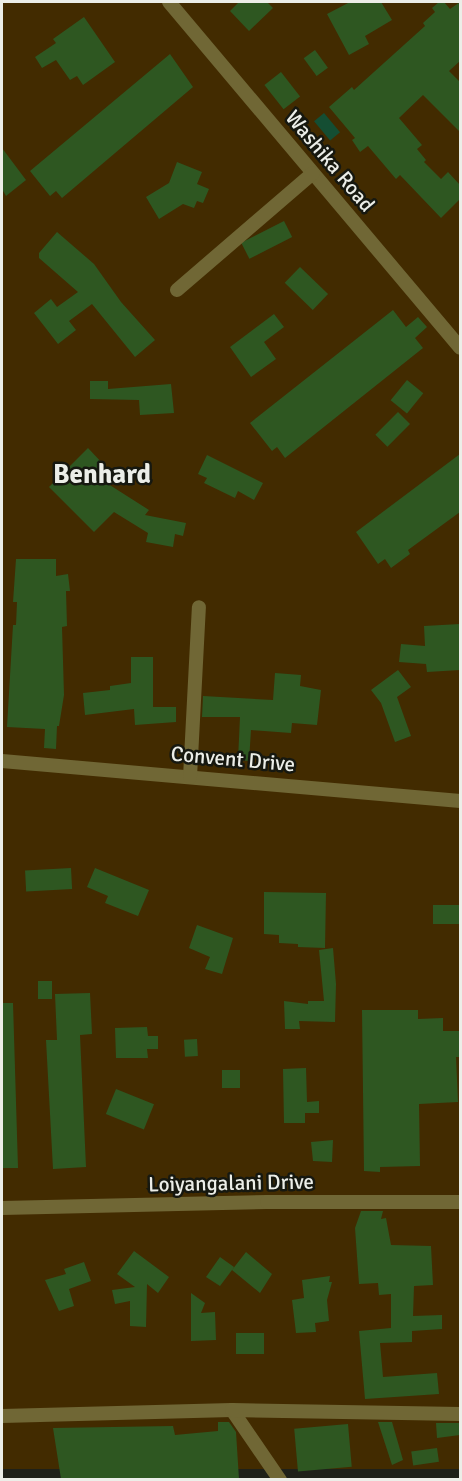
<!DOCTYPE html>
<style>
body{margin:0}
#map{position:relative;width:462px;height:1481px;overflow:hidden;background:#1f2119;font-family:Signika,sans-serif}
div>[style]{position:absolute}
.green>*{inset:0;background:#422b00;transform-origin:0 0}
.water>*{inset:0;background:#144e33;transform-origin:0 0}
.building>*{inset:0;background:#2e5721;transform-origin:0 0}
.minor>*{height:14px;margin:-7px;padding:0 7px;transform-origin:7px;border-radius:7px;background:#706735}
span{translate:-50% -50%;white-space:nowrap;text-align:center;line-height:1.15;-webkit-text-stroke:5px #161810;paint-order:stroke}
.street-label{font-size:21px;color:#eceee8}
.district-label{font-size:27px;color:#eceee8;font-weight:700}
.frame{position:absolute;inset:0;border:3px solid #eceee8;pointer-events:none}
</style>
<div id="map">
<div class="green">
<i style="left:2px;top:2px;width:458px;height:1467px"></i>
</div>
<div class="water">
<i style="left:324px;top:113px;width:25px;height:13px;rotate:50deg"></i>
</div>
<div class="building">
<i style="clip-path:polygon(239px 2px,267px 2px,273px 8px,249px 31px,230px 11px)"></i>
<i style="clip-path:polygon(350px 2px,381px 2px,392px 20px,365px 36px,369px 44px,349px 55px,327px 14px)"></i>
<i style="clip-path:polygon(439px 2px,444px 2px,450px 9px,460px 2px,460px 61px,449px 71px,460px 82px,460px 132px,423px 95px,399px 118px,422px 145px,417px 149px,426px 160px,424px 162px,441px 179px,448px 172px,460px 185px,460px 199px,441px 218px,400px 175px,396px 179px,368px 146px,360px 152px,352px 140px,355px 138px,329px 107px,352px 87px,354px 90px,425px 26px,423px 23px,435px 12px,432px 8px)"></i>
<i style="clip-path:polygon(84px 17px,115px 62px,83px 85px,77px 76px,70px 80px,56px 60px,42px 68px,35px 57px,56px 43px,53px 39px)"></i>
<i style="left:315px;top:50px;width:22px;height:14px;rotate:54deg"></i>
<i style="clip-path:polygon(170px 54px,193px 87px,62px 198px,56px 191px,50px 196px,30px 171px)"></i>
<i style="left:281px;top:72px;width:31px;height:21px;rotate:52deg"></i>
<i style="clip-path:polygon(2px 148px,26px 180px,6px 196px,2px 189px)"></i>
<i style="clip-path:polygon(177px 162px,202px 172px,197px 184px,209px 189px,203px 203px,197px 201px,194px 208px,183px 204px,159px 219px,146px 197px,169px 183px)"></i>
<i style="left:284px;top:221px;width:18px;height:48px;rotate:63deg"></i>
<i style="clip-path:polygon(57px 232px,94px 264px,121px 302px,155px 340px,135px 357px,92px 304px,69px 321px,76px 330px,58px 344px,34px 313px,51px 299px,57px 307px,78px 292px,39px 258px,39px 253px)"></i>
<i style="left:300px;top:267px;width:39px;height:22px;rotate:44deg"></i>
<i style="clip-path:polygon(393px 310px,406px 327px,418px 317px,427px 327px,415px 338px,423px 348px,285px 458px,277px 447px,272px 451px,250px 423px)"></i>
<i style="clip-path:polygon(274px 314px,284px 327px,264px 342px,276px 359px,251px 377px,230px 347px)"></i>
<i style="left:407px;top:380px;width:21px;height:26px;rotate:39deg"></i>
<i style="clip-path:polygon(90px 381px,108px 381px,108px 389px,171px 384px,174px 413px,140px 415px,139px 400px,90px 399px)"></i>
<i style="left:398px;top:412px;width:17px;height:32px;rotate:45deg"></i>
<i style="clip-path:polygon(88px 448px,104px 465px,94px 475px,149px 510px,145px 515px,186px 523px,183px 536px,175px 534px,173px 547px,146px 542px,148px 533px,114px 512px,94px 532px,49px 487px)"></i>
<i style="clip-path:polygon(460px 454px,460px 512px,408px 550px,410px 554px,391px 568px,385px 559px,378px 564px,356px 532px)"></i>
<i style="clip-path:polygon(207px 455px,263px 483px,254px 500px,238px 491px,235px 498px,204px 483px,207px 478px,198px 474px)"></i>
<i style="clip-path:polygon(16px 559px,56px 559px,56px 576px,68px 574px,70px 591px,66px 591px,67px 626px,62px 627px,64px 695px,59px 726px,57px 726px,56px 749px,44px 748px,45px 729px,7px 727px,13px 625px,16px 625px,17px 602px,13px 602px)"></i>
<i style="clip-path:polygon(460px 624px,460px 670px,427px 672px,426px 664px,399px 662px,401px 644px,425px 646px,424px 626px)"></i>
<i style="clip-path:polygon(131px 657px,153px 657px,153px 707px,176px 707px,176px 722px,135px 725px,134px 709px,85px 715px,83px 693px,110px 690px,110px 686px,131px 683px)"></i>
<i style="clip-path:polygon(398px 670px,411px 687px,397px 697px,411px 736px,395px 742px,381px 703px,371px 690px)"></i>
<i style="clip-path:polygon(275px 673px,301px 675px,300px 686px,321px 690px,317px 725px,292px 723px,291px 733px,251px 730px,249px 761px,238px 760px,240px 717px,202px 717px,203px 696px,273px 700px)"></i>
<i style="left:71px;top:868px;width:21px;height:46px;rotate:87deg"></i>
<i style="clip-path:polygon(95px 868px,149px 890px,138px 916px,105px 903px,108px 896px,87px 887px)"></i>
<i style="clip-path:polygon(264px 892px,326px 893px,325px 948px,298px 947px,298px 944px,279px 943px,279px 935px,264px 934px)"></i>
<i style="left:460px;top:905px;width:19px;height:27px;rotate:90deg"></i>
<i style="clip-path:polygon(197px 925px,233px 938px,222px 974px,205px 969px,210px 957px,189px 948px)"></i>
<i style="clip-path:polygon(333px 948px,336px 984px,335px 1022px,299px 1021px,300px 1029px,285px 1029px,284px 1001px,308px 1004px,308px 1001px,324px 1001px,319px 950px)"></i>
<i style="left:38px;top:981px;width:14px;height:18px"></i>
<i style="clip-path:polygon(90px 993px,92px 1034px,80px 1035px,86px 1167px,53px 1169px,46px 1040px,57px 1040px,55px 994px)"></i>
<i style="clip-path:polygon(2px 1003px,13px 1003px,18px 1168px,2px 1168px)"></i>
<i style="clip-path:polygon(362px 1010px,418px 1010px,418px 1019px,443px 1018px,443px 1031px,460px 1031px,460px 1057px,456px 1057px,458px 1102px,419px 1104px,420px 1166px,380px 1167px,380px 1172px,364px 1171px)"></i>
<i style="clip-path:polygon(147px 1027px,148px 1036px,158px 1036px,158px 1049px,147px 1049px,148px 1058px,116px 1058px,115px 1028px)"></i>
<i style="left:197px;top:1039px;width:17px;height:13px;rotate:87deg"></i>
<i style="clip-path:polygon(306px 1068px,307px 1102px,319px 1101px,319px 1113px,305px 1113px,305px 1123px,284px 1123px,283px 1069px)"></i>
<i style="left:222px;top:1070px;width:18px;height:18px"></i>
<i style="left:116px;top:1089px;width:41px;height:27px;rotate:22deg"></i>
<i style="clip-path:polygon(333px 1140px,332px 1162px,313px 1161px,311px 1142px)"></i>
<i style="clip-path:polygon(361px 1211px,383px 1211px,381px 1219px,386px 1218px,391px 1245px,431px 1246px,433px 1285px,414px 1286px,413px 1316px,442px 1315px,442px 1329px,412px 1331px,412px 1342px,380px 1343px,383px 1377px,437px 1373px,439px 1394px,365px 1399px,359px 1331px,391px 1328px,391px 1294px,379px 1295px,378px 1283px,359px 1284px,355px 1228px)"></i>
<i style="clip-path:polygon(134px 1251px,169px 1277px,158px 1293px,147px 1284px,146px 1327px,130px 1326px,130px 1301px,115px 1304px,112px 1290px,135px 1287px,117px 1274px)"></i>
<i style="clip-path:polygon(246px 1252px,272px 1274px,260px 1293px,232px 1270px,220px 1286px,206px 1277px,220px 1257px,234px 1267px,232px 1270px)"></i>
<i style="clip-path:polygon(84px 1262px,91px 1281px,69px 1289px,74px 1306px,59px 1311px,45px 1280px,66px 1274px,64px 1269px)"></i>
<i style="clip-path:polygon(330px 1276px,329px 1282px,332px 1282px,327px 1300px,329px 1321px,315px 1323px,316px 1332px,296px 1333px,292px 1300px,304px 1298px,302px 1280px)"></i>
<i style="clip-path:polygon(191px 1293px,205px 1303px,201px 1313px,215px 1312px,216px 1340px,191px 1341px)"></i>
<i style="left:236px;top:1333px;width:28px;height:21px"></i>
<i style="clip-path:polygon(218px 1422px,229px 1422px,236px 1432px,239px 1479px,61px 1479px,53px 1428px,173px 1426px,175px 1435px,218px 1431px)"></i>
<i style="clip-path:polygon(378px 1422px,392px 1422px,403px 1460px,392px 1465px)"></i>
<i style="clip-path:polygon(436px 1423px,460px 1423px,460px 1435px,437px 1438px)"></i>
<i style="left:348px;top:1424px;width:43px;height:54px;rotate:85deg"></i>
<i style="left:437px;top:1448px;width:14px;height:26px;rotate:82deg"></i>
</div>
<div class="minor">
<i style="left:169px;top:2px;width:452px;rotate:49.9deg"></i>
<i style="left:177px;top:290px;width:179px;rotate:-40.7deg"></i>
<i style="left:2px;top:761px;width:460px;rotate:5deg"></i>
<i style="left:190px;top:777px;width:170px;rotate:-87deg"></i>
<i style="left:2px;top:1208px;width:265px;rotate:-1.3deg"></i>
<i style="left:267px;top:1202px;width:193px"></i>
<i style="left:232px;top:1410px;width:85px;rotate:55.6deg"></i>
<i style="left:2px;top:1416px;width:230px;rotate:-1.5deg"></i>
<i style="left:232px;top:1410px;width:228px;rotate:1deg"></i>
</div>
<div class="street-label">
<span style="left:330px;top:161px;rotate:50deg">Washika Road</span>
<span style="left:233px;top:759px;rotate:5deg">Convent Drive</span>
<span style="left:231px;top:1183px;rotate:-1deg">Loiyangalani Drive</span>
</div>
<div class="district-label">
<span style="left:102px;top:475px">Benhard</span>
</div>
<div class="frame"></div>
</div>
